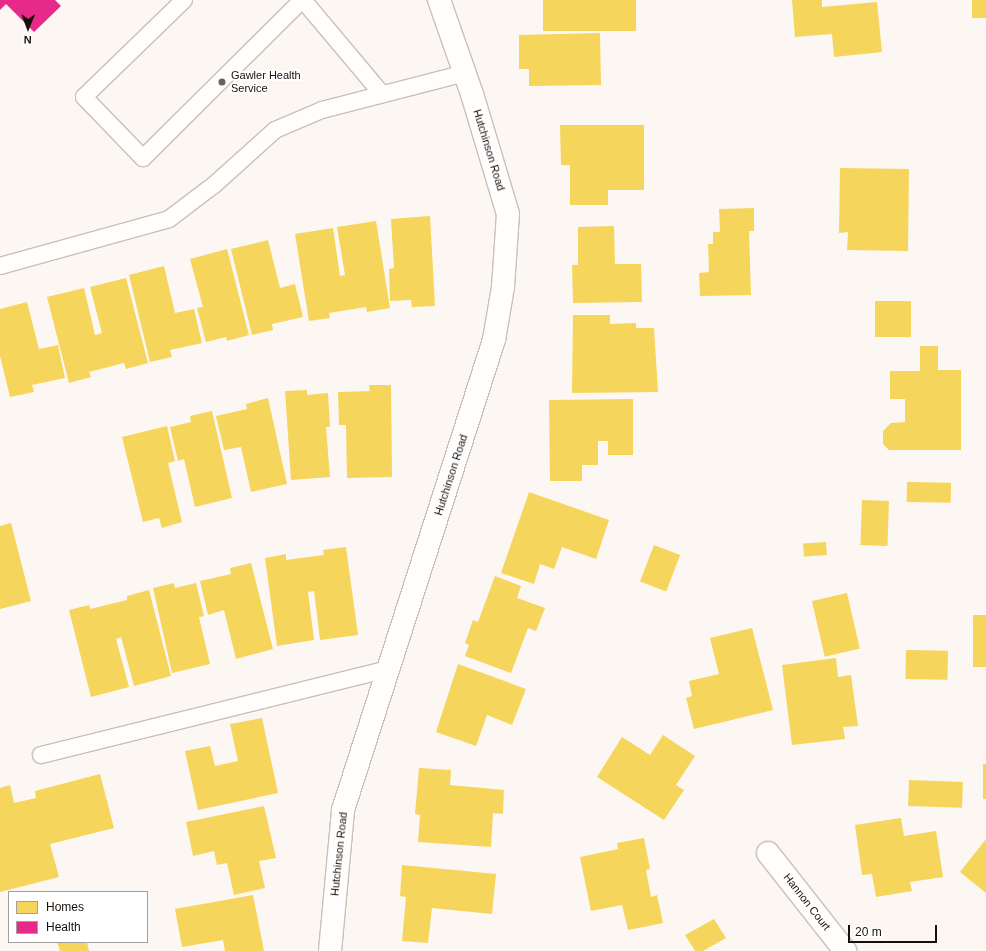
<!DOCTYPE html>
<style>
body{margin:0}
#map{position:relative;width:986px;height:951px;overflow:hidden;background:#fcf7f2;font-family:Arial,sans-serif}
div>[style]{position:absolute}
.homes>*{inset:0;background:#f6d55c;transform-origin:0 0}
.health>*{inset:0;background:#e7298a}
.roads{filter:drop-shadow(1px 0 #c7c1bc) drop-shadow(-1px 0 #c7c1bc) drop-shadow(0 1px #c7c1bc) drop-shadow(0 -1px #c7c1bc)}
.service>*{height:16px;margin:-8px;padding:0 8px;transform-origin:8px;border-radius:8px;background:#fffefd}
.minor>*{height:22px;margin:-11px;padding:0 11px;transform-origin:11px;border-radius:11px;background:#fffefd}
.dots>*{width:11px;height:11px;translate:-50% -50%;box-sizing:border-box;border:2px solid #fff;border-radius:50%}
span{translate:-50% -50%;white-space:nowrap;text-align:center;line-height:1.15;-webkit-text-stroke:4px #fff;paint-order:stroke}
.poi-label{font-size:11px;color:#18100b}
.left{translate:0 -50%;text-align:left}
.street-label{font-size:11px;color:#18100b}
.legend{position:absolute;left:8px;top:891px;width:140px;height:52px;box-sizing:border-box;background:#fff;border:1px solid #a39f9d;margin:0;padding:5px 7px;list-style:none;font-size:12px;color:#18100b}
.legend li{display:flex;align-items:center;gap:8px;height:20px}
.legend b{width:20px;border:1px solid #a39f9d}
.north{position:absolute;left:8px;top:8px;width:40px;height:40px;-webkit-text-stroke:3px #fff;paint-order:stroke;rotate:181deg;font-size:11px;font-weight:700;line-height:16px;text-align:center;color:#18100b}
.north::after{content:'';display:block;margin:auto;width:14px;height:18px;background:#18100b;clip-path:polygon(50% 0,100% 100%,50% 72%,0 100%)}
.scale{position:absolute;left:848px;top:925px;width:89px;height:18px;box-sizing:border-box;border:2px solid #18100b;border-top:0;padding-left:5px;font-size:12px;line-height:14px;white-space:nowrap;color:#18100b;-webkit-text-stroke:3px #fff;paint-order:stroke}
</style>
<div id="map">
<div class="homes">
<i style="left:543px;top:0;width:93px;height:31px"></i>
<i style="clip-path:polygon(792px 0,822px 0,822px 7px,877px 2px,882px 52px,834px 57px,832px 34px,795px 37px)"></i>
<i style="left:972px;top:0;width:14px;height:18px"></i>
<i style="clip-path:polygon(600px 33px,601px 85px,529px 86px,529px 69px,519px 69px,519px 35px)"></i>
<i style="clip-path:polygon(560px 125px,644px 125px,644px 190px,608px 190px,608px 205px,570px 205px,570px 165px,561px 165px)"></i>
<i style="clip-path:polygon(840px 168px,909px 169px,908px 251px,847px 250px,848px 232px,839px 233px)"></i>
<i style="clip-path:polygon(754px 208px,754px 231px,749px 231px,751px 295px,700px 296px,699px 273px,709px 272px,708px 244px,713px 244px,713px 232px,720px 232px,719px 209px)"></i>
<i style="clip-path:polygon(430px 216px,435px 306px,412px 307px,411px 300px,390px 301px,389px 269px,394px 268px,391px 219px)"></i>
<i style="clip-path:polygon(376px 221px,390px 308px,367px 312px,366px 307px,329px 313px,330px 318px,309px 321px,295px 234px,333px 228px,340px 276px,345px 275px,337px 227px)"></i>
<i style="clip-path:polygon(614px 226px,615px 264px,641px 264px,642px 302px,573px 303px,572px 265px,578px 265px,578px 227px)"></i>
<i style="clip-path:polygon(268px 240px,280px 288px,295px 284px,303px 317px,272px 324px,273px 330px,252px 335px,231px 249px)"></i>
<i style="clip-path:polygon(227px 249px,249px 335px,227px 341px,226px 337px,206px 342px,197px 308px,203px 307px,190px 259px)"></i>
<i style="clip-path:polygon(164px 266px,175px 313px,194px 309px,202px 343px,170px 350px,172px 357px,150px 362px,129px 275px)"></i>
<i style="clip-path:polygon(126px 278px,148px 363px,126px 369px,124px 363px,89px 372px,91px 377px,69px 383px,47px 297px,84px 288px,95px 335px,102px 333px,90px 287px)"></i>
<i style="left:875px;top:301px;width:36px;height:36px"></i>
<i style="clip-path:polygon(27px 302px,39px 349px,58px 345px,65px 378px,32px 385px,34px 392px,10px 397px,0 356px,0 309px)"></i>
<i style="clip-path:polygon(573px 315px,610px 315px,610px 324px,636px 323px,636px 328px,654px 328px,658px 392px,572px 393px)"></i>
<i style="clip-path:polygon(920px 346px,938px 346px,938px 370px,961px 370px,961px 450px,889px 450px,883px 444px,883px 431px,891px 423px,905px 422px,905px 399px,890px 399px,890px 371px,920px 371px)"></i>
<i style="clip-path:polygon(369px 385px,391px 385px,392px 477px,347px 478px,346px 425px,339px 425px,338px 392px,370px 391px)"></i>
<i style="clip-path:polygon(307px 390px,307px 395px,328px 393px,330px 427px,326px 427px,330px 477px,291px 480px,285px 391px)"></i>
<i style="clip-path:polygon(268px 398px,287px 484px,251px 492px,241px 447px,224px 450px,216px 416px,247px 409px,246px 404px)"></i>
<i style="clip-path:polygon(633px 399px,633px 455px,608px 455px,608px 441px,598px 441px,598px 465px,582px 465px,582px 481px,550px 481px,549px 400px)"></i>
<i style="clip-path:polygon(212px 411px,232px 498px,195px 507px,184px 459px,178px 461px,170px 427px,191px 422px,190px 416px)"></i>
<i style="clip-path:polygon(167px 426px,175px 461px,168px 463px,182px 522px,162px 528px,159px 518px,143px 522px,122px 437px)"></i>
<i style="left:907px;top:482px;width:44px;height:20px;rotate:1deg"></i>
<i style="clip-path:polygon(529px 492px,609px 520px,596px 559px,562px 547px,554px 569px,540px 564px,534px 584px,501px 573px)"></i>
<i style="left:862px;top:500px;width:27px;height:45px;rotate:2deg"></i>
<i style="clip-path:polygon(11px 523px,31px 601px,0 609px,0 526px)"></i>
<i style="left:826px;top:542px;width:13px;height:23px;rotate:86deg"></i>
<i style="left:654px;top:545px;width:28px;height:39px;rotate:21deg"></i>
<i style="clip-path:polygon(346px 547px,358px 635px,320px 640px,314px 591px,308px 592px,314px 640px,277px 646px,265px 558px,286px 554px,286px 560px,324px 555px,323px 550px)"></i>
<i style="clip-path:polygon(251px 563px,273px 649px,236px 659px,224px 610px,208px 615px,200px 581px,231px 574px,230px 568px)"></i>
<i style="clip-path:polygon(495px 576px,521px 586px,517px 598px,545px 608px,536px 631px,528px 628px,511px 673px,465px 656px,469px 645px,465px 643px,473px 620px,478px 622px)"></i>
<i style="clip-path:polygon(174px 583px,175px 588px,196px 583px,204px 616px,199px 617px,210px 664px,172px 673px,153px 588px)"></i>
<i style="clip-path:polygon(149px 590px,171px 676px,134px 686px,121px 637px,116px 639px,129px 687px,91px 697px,69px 610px,89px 605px,90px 609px,127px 600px,127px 596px)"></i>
<i style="left:847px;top:593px;width:57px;height:36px;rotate:77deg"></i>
<i style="left:986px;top:615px;width:52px;height:13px;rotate:90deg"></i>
<i style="clip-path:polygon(752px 628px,773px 710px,694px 729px,686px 698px,692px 696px,689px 681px,719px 674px,710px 638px)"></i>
<i style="left:906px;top:650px;width:42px;height:29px;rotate:1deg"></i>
<i style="clip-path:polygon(836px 658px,838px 677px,851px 675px,858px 726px,843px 727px,845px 739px,792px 745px,782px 665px)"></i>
<i style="clip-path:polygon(458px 664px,526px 689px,512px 725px,487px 715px,476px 746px,436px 732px)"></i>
<i style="clip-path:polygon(262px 718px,278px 793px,198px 810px,185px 751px,210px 746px,215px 766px,238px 761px,230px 724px)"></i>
<i style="clip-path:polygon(663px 735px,695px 756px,676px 785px,684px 790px,664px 820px,597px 777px,622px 737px,650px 755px)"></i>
<i style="left:986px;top:764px;width:35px;height:3px;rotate:90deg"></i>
<i style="clip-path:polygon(419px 768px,451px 770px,450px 785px,504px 790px,503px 814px,493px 813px,491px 847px,418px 842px,420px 815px,415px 814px)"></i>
<i style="clip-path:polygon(100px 774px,114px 828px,50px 844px,59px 877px,0 892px,0 788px,10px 785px,14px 803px,36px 798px,35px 791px)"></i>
<i style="left:909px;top:780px;width:54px;height:26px;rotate:2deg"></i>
<i style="clip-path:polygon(264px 806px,276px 858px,259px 861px,265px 888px,234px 895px,227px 863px,217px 865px,214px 851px,193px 856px,186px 822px)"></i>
<i style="clip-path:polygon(901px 818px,904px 836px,936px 831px,943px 877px,910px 882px,912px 891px,876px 897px,872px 874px,862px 875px,855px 825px)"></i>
<i style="clip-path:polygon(644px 838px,650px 869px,646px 870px,651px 897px,657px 895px,663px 923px,628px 930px,622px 905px,591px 911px,580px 857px,618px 849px,617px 843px)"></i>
<i style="clip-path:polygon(986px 839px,986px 893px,960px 872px)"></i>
<i style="clip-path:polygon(402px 865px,496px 874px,492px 914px,432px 908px,428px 943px,402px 941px,406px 897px,400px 896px)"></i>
<i style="clip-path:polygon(253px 895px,264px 951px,225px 951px,223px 940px,182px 947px,175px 909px)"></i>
<i style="clip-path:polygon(714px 919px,726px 938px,703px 951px,695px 951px,685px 935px)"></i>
<i style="clip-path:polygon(57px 942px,87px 942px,89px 951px,60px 951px)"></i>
</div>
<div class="health">
<i style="clip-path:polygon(0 0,55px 0,61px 6px,34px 32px,6px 4px,0 10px)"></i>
</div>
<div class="roads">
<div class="service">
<i style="left:184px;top:0;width:139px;rotate:135.9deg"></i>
<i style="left:84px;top:97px;width:85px;rotate:46deg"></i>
<i style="left:143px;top:158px;width:224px;rotate:-44.8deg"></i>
<i style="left:303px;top:0;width:123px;rotate:50deg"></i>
<i style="left:0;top:266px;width:175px;rotate:-15.5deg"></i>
<i style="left:169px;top:219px;width:56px;rotate:-37.1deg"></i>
<i style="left:214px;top:185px;width:82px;rotate:-42deg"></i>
<i style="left:275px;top:130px;width:51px;rotate:-23.1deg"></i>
<i style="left:322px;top:110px;width:148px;rotate:-14.5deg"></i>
<i style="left:41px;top:755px;width:358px;rotate:-13.9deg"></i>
</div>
<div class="minor">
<i style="left:768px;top:853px;width:125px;rotate:51.8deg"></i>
<i style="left:330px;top:951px;width:142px;rotate:-84.7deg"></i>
<i style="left:343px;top:810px;width:494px;rotate:-72.2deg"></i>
<i style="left:494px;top:340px;width:54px;rotate:-80.4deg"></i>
<i style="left:503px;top:287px;width:73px;rotate:-86.1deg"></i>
<i style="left:508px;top:214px;width:125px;rotate:-106.7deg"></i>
<i style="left:472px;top:94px;width:100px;rotate:-109.3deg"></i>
</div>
</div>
<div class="dots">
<i style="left:222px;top:82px;background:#68615c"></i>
</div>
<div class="poi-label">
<span class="left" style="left:231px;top:82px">Gawler Health<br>Service</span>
</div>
<div class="street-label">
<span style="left:489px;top:150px;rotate:73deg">Hutchinson Road</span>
<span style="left:451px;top:475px;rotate:-72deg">Hutchinson Road</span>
<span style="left:339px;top:854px;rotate:-84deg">Hutchinson Road</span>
<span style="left:807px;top:902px;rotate:52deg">Hannon Court</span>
</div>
<ul class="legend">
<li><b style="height:11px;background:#f6d55c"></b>Homes</li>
<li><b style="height:11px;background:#e7298a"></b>Health</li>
</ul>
<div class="north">N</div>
<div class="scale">20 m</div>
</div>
